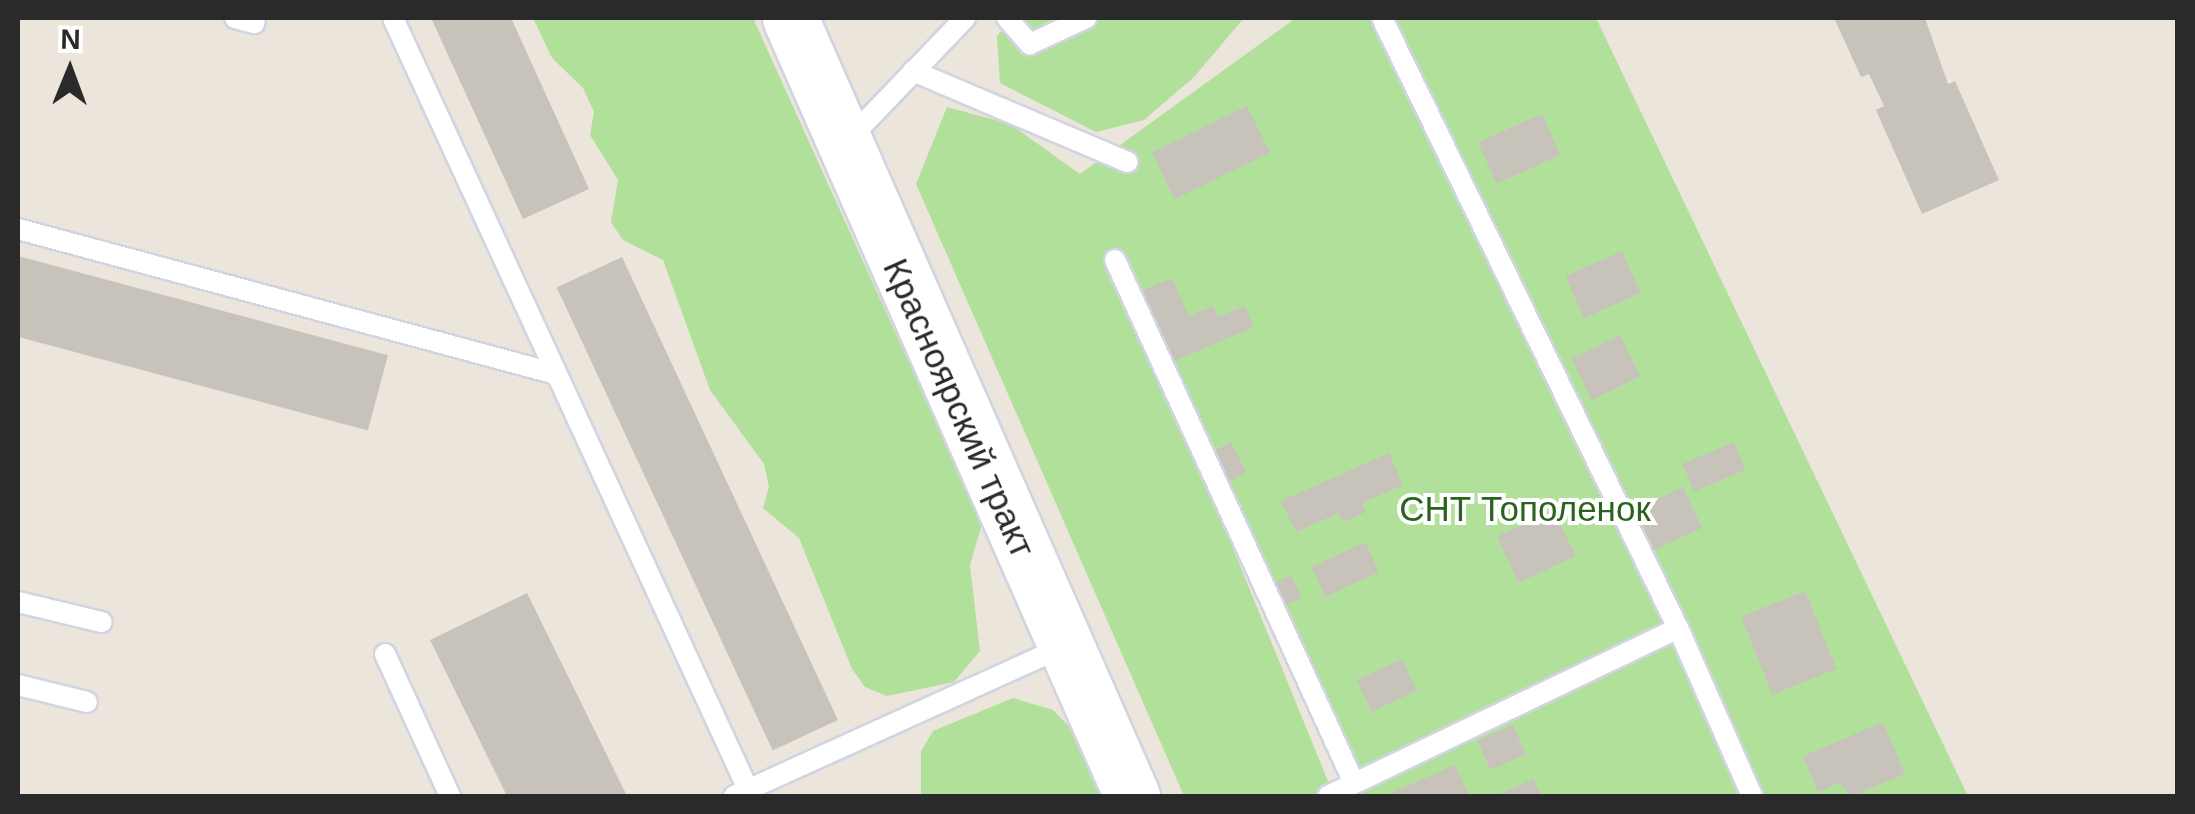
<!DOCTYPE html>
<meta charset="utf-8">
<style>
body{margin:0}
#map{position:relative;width:2195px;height:814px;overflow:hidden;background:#ebe5dc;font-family:Helvetica,sans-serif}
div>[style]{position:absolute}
.green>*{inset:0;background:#b1e09b}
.building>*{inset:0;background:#c7c3bb;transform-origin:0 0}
.roads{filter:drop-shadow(2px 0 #d1d4e2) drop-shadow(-2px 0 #d1d4e2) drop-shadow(0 2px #d1d4e2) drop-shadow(0 -2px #d1d4e2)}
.service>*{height:20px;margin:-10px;padding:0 10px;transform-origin:10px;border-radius:10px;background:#fff}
.secondary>*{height:55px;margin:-27.5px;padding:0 27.5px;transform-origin:27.5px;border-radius:27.5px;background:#fff}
span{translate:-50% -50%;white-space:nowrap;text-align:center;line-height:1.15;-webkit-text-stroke:8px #fff;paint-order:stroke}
.street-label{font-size:35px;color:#2a2a2a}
.park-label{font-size:35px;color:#2a631d}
.frame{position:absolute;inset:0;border:20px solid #2a2a2a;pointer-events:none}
.north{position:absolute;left:20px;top:20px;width:100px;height:100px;-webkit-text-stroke:8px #fff;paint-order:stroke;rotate:1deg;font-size:28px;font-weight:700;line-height:40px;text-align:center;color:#2a2a2a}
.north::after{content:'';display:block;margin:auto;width:35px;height:45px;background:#2a2a2a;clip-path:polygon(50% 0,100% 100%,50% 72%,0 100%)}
</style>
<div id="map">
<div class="green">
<i style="clip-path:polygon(533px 18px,753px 18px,982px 524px,970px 565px,980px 651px,954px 682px,887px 696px,865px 687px,852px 669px,799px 538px,763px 508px,769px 487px,764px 464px,710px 390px,663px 260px,623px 240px,611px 222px,618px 180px,590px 135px,594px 112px,583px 88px,552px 58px)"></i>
<i style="clip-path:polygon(1013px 18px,1244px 18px,1194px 77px,1144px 120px,1096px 132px,1000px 83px,997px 36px)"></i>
<i style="clip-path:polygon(1296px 18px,1596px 18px,1968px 796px,1350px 796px,1106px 237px,1334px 796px,1184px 796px,916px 184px,947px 107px,1010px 124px,1080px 174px)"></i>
<i style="clip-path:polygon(1013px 698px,1053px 710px,1068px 725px,1100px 796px,921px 796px,921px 751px,933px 731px)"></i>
</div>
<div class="building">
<i style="clip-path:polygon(431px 18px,511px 18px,589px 189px,523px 219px)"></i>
<i style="clip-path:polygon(1834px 18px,1925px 18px,1948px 84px,1955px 81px,1999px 180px,1922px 214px,1876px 110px,1884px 106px,1869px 74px,1861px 77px)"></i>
<i style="left:1247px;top:106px;width:52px;height:106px;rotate:64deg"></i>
<i style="left:1542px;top:114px;width:45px;height:70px;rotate:66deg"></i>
<i style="left:1622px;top:251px;width:46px;height:62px;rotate:66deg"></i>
<i style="left:18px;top:256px;width:383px;height:78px;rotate:15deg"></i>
<i style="left:622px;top:257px;width:511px;height:72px;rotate:65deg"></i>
<i style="clip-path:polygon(1172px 278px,1189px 316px,1213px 306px,1218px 317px,1245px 306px,1254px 327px,1172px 362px,1142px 290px)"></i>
<i style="left:1620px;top:335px;width:46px;height:54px;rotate:64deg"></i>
<i style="left:1231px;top:442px;width:34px;height:19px;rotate:63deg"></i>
<i style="left:1734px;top:442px;width:30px;height:56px;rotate:67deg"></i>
<i style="clip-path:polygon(1389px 453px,1403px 485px,1362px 503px,1366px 512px,1343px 522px,1339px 513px,1296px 532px,1281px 501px)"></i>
<i style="left:1683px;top:487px;width:45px;height:57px;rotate:65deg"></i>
<i style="left:1554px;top:510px;width:51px;height:63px;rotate:65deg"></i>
<i style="left:1365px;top:542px;width:33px;height:59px;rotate:65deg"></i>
<i style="left:1291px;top:575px;width:25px;height:20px;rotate:64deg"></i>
<i style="left:1805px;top:591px;width:84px;height:69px;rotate:68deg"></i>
<i style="clip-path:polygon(527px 593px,627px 796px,507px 796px,430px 640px)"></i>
<i style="left:1402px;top:659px;width:35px;height:50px;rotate:65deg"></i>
<i style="clip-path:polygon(1883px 722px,1905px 774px,1851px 796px,1839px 783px,1818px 792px,1803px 756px)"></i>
<i style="left:1513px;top:725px;width:32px;height:39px;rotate:66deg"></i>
<i style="clip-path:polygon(1455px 765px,1469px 796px,1395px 796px,1393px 792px)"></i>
<i style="clip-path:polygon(1533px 779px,1541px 796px,1495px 796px)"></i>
</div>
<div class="roads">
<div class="service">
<i style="left:235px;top:18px;width:20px;rotate:15deg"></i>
<i style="left:254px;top:23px;width:5px;rotate:-79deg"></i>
<i style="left:393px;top:18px;width:856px;rotate:65.29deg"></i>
<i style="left:1007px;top:18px;width:35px;rotate:49deg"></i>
<i style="left:1030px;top:44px;width:62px;rotate:-24.9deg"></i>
<i style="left:1382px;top:18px;width:678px;rotate:64.12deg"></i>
<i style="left:1678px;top:628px;width:184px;rotate:66.2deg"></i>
<i style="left:913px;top:71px;width:233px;rotate:23deg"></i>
<i style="left:849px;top:139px;width:168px;rotate:-46.2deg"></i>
<i style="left:18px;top:229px;width:557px;rotate:15.08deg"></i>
<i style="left:1115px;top:260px;width:575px;rotate:65.44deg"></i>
<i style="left:18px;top:602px;width:86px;rotate:13.4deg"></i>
<i style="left:385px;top:654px;width:156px;rotate:65.4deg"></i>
<i style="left:18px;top:685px;width:71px;rotate:13.8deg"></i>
<i style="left:734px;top:796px;width:360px;rotate:-24.4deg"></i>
<i style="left:1328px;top:796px;width:388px;rotate:-25.6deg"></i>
</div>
<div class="secondary">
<i style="left:790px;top:18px;width:850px;rotate:66.27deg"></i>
</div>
</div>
<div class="street-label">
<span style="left:959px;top:408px;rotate:66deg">Красноярский тракт</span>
</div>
<div class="park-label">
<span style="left:1525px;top:509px">СНТ Тополенок</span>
</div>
<div class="frame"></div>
<div class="north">N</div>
</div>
